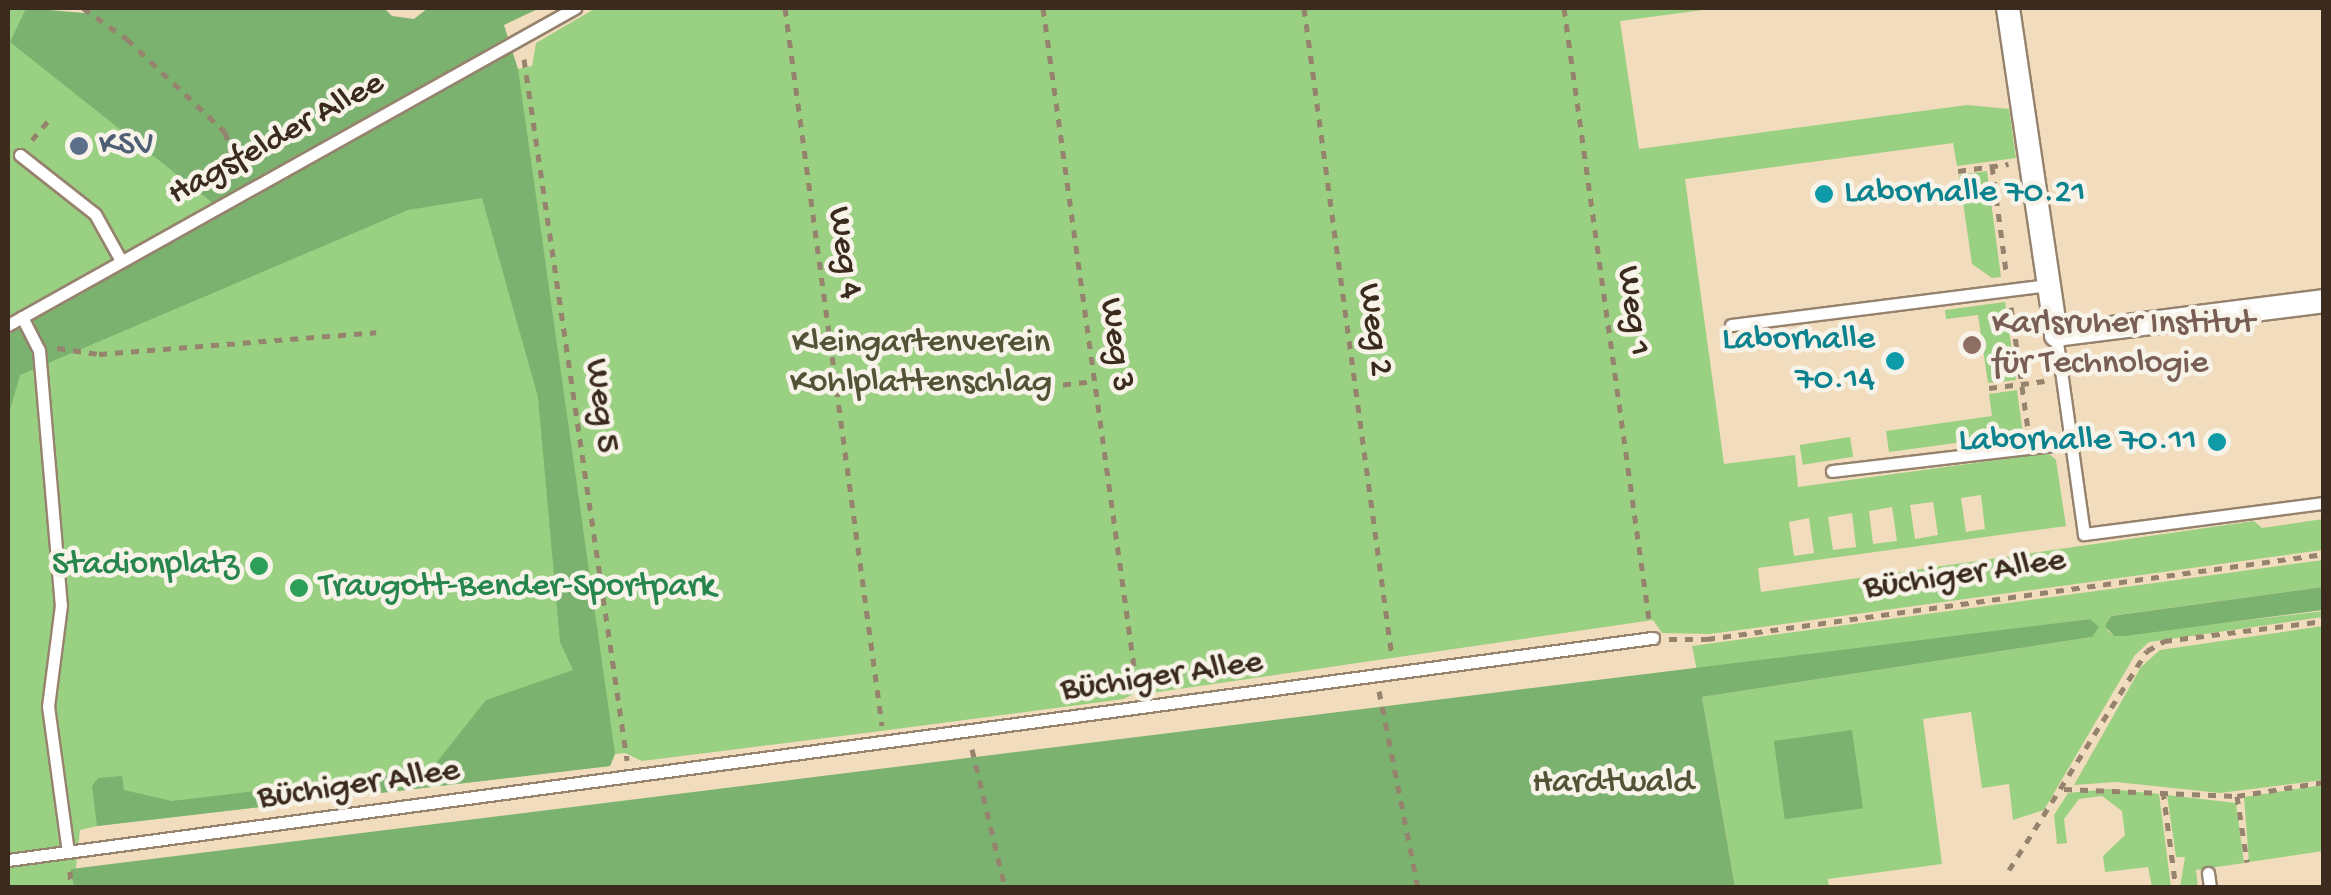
<!DOCTYPE html>
<meta charset="utf-8">
<style>
body{margin:0}
#map{position:relative;width:2331px;height:895px;overflow:hidden;background:#f2dcbe;font-family:"Gochi Hand",sans-serif}
div>[style]{position:absolute}
.green>*{inset:0;background:#9ad081;transform-origin:0 0}
.forest>*{inset:0;background:#7bb26f;transform-origin:0 0}
.path>*{height:5px;margin-top:-2.5px;transform-origin:0;background:repeating-linear-gradient(90deg,#96836e 0 8px,transparent 0 16px)}
.roads{filter:drop-shadow(2px 0 #96836e) drop-shadow(-2px 0 #96836e) drop-shadow(0 2px #96836e) drop-shadow(0 -2px #96836e)}
.service>*{height:11px;margin:-5.5px;padding:0 5.5px;transform-origin:5.5px;border-radius:5.5px;background:#fff}
.minor>*{height:22px;margin:-11px;padding:0 11px;transform-origin:11px;border-radius:11px;background:#fff}
.dots>*{width:28px;height:28px;translate:-50% -50%;box-sizing:border-box;border:5px solid #f7f3e8;border-radius:50%}
span{translate:-50% -50%;white-space:nowrap;text-align:center;line-height:1.15;-webkit-text-stroke:9px #f7f3e8;paint-order:stroke}
.street-label{font-size:35px;color:#3b2a1e}
.service-label{font-size:35px;color:#4e5e75}
.left{translate:0 -50%;text-align:left}
.culture-label{font-size:35px;color:#0d838f}
.right{translate:-100% -50%;text-align:right}
.education-label{font-size:35px;color:#785e54}
.park-label{font-size:35px;color:#535437}
.leisure-label{font-size:35px;color:#27864d}
.frame{position:absolute;inset:0;border:10px solid #3b2a1e;pointer-events:none}
</style>
<div id="map">
<div class="green">
<i style="clip-path:polygon(evenodd,8px 8px,26px 8px,10px 43px,503px 58px,518px 69px,532px 66px,536px 43px,596px 8px,1718px 8px,1620px 21px,1639px 149px,1967px 105px,2009px 109px,2016px 158px,1957px 166px,1953px 143px,1685px 179px,1724px 464px,1795px 455px,1798px 487px,2048px 453px,2056px 460px,2066px 526px,1758px 568px,1761px 592px,2254px 521px,2262px 528px,2323px 519px,2323px 550px,1710px 634px,1662px 633px,1653px 620px,1151px 693px,1144px 688px,1124px 699px,873px 732px,642px 761px,625px 753px,615px 754px,610px 766px,97px 826px,80px 830px,74px 887px,8px 887px,8px 8px,1981px 495px,1985px 529px,1966px 532px,1961px 498px,1981px 495px,8px 8px,1933px 502px,1938px 535px,1915px 539px,1910px 505px,1933px 502px,8px 8px,1892px 507px,1897px 541px,1873px 544px,1869px 511px,1892px 507px,8px 8px,1852px 513px,1856px 547px,1833px 550px,1828px 517px,1852px 513px,8px 8px,1809px 518px,1814px 553px,1794px 556px,1789px 522px,1809px 518px)"></i>
<i style="clip-path:polygon(1987px 171px,2001px 277px,1992px 278px,1972px 264px,1959px 175px)"></i>
<i style="clip-path:polygon(2005px 302px,2016px 380px,1988px 383px,1978px 315px,1946px 319px,1945px 310px)"></i>
<i style="clip-path:polygon(2017px 390px,2023px 434px,1889px 452px,1886px 431px,1992px 416px,1989px 394px)"></i>
<i style="left:1850px;top:437px;width:20px;height:51px;rotate:81deg"></i>
<i style="clip-path:polygon(2323px 560px,2323px 587px,2110px 616px,2108px 631px,2114px 636px,2324px 611px,2323px 617px,2149px 642px,2135px 655px,2044px 810px,2013px 820px,2009px 784px,1982px 788px,1971px 712px,1923px 719px,1942px 864px,1828px 879px,1829px 887px,1735px 887px,1702px 697px,2092px 637px,2090px 619px,1697px 671px,1692px 646px)"></i>
<i style="clip-path:polygon(2323px 626px,2323px 780px,2220px 793px,2116px 782px,2074px 785px,2141px 667px,2160px 650px)"></i>
<i style="clip-path:polygon(2323px 785px,2323px 851px,2249px 862px,2244px 797px)"></i>
<i style="clip-path:polygon(2109px 789px,2159px 794px,2171px 887px,2152px 887px,2148px 867px,2105px 872px,2103px 856px,2125px 835px,2122px 811px,2102px 796px,2079px 799px,2064px 819px,2067px 843px,2057px 844px,2054px 815px,2068px 793px)"></i>
<i style="clip-path:polygon(2167px 795px,2236px 803px,2244px 863px,2196px 870px,2198px 887px,2180px 887px,2185px 857px,2176px 857px)"></i>
</div>
<div class="forest">
<i style="clip-path:polygon(26px 8px,84px 13px,92px 8px,384px 8px,392px 16px,414px 19px,428px 8px,540px 8px,504px 25px,518px 69px,615px 754px,610px 766px,97px 826px,92px 786px,98px 778px,122px 776px,124px 790px,172px 801px,417px 772px,433px 767px,486px 700px,573px 670px,560px 642px,538px 397px,482px 198px,408px 210px,20px 375px,8px 417px,8px 335px,219px 208px,10px 42px)"></i>
<i style="clip-path:polygon(2323px 587px,2323px 610px,2125px 636px,2114px 636px,2105px 626px,2111px 616px)"></i>
<i style="clip-path:polygon(2090px 619px,2099px 627px,2092px 637px,1702px 697px,1735px 887px,74px 888px,71px 869px)"></i>
<i style="left:1852px;top:730px;width:79px;height:79px;rotate:82deg"></i>
</div>
<div class="path">
<i style="left:83px;top:8px;width:54px;rotate:35.2deg"></i>
<i style="left:127px;top:39px;width:135px;rotate:43.5deg"></i>
<i style="left:225px;top:132px;width:47px;rotate:72.7deg"></i>
<i style="left:785px;top:8px;width:724px;rotate:82.3deg"></i>
<i style="left:1043px;top:8px;width:686px;rotate:82.13deg"></i>
<i style="left:1304px;top:8px;width:655px;rotate:82.28deg"></i>
<i style="left:1564px;top:8px;width:617px;rotate:82.08deg"></i>
<i style="left:524px;top:59px;width:709px;rotate:81.64deg"></i>
<i style="left:32px;top:140px;width:30px;rotate:-50deg"></i>
<i style="left:1992px;top:166px;width:106px;rotate:82.4deg"></i>
<i style="left:1958px;top:171px;width:51px;rotate:-7.8deg"></i>
<i style="left:2011px;top:307px;width:123px;rotate:82.1deg"></i>
<i style="left:57px;top:348px;width:42px;rotate:8.1deg"></i>
<i style="left:99px;top:354px;width:278px;rotate:-4.5deg"></i>
<i style="left:1031px;top:388px;width:64px;rotate:-6.2deg"></i>
<i style="left:1989px;top:388px;width:56px;rotate:-7.1deg"></i>
<i style="left:1669px;top:639px;width:38px"></i>
<i style="left:1707px;top:639px;width:623px;rotate:-7.84deg"></i>
<i style="left:1379px;top:691px;width:201px;rotate:78.8deg"></i>
<i style="left:972px;top:749px;width:143px;rotate:76.6deg"></i>
<i style="left:2064px;top:789px;width:173px;rotate:2.3deg"></i>
<i style="left:2237px;top:796px;width:88px;rotate:-9.1deg"></i>
<i style="left:2163px;top:791px;width:98px;rotate:82.4deg"></i>
<i style="left:2237px;top:796px;width:67px;rotate:81.4deg"></i>
<i style="left:2009px;top:870px;width:259px;rotate:-57.8deg"></i>
<i style="left:2147px;top:651px;width:20px;rotate:-30deg"></i>
<i style="left:2164px;top:641px;width:161px;rotate:-7.1deg"></i>
<i style="left:70px;top:871px;width:17px;rotate:87deg"></i>
</div>
<div class="roads">
<div class="service">
<i style="left:20px;top:155px;width:95px;rotate:38.2deg"></i>
<i style="left:95px;top:214px;width:51px;rotate:60.9deg"></i>
<i style="left:22px;top:317px;width:37px;rotate:63deg"></i>
<i style="left:39px;top:350px;width:256px;rotate:85.1deg"></i>
<i style="left:61px;top:605px;width:102px;rotate:97.3deg"></i>
<i style="left:48px;top:706px;width:147px;rotate:82.2deg"></i>
<i style="left:8px;top:325px;width:650px;rotate:-29.21deg"></i>
<i style="left:1731px;top:325px;width:320px;rotate:-7.2deg"></i>
<i style="left:2056px;top:335px;width:201px;rotate:82deg"></i>
<i style="left:2084px;top:534px;width:242px;rotate:-7.4deg"></i>
<i style="left:1832px;top:471px;width:241px;rotate:-6.7deg"></i>
<i style="left:8px;top:860px;width:1660px;rotate:-7.69deg"></i>
<i style="left:2208px;top:873px;width:15px;rotate:82deg"></i>
</div>
<div class="minor">
<i style="left:2008px;top:8px;width:331px;rotate:81.6deg"></i>
<i style="left:2056px;top:335px;width:270px;rotate:-7.2deg"></i>
</div>
</div>
<div class="dots">
<i style="left:79px;top:146px;background:#5c6f8a"></i>
<i style="left:1824px;top:194px;background:#0f9aa8"></i>
<i style="left:1972px;top:345px;background:#8d6e63"></i>
<i style="left:1895px;top:361px;background:#0f9aa8"></i>
<i style="left:2217px;top:442px;background:#0f9aa8"></i>
<i style="left:259px;top:566px;background:#2e9e5b"></i>
<i style="left:299px;top:588px;background:#2e9e5b"></i>
</div>
<div class="street-label">
<span style="left:277px;top:140px;rotate:-29deg">Hagsfelder Allee</span>
<span style="left:843px;top:253px;rotate:82deg">Weg 4</span>
<span style="left:1632px;top:311px;rotate:82deg">Weg 1</span>
<span style="left:1373px;top:330px;rotate:82deg">Weg 2</span>
<span style="left:1115px;top:345px;rotate:82deg">Weg 3</span>
<span style="left:600px;top:406px;rotate:82deg">Weg 5</span>
<span style="left:1965px;top:576px;rotate:-8deg">Büchiger Allee</span>
<span style="left:1162px;top:678px;rotate:-8deg">Büchiger Allee</span>
<span style="left:359px;top:786px;rotate:-8deg">Büchiger Allee</span>
</div>
<div class="service-label">
<span class="left" style="left:99px;top:146px">KSV</span>
</div>
<div class="culture-label">
<span class="left" style="left:1844px;top:194px">Laborhalle 70.21</span>
<span class="right" style="left:1875px;top:361px">Laborhalle<br>70.14</span>
<span class="right" style="left:2197px;top:442px">Laborhalle 70.11</span>
</div>
<div class="education-label">
<span class="left" style="left:1992px;top:345px">Karlsruher Institut<br>für Technologie</span>
</div>
<div class="park-label">
<span style="left:921px;top:364px">Kleingartenverein<br>Kohlplattenschlag</span>
<span style="left:1613px;top:784px">Hardtwald</span>
</div>
<div class="leisure-label">
<span class="right" style="left:239px;top:566px">Stadionplatz</span>
<span class="left" style="left:319px;top:588px">Traugott-Bender-Sportpark</span>
</div>
<div class="frame"></div>
</div>
